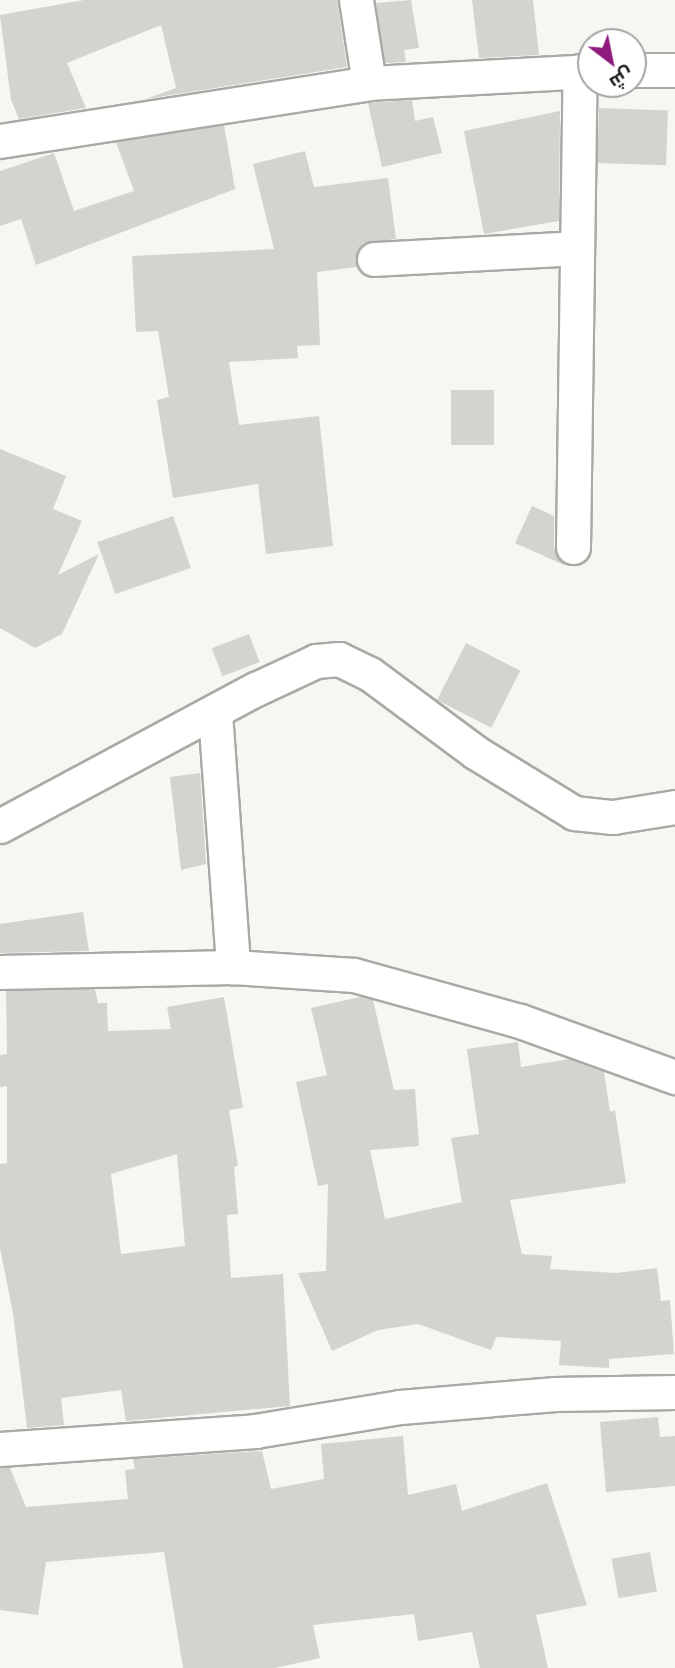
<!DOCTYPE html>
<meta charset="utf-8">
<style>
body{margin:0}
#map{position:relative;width:675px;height:1668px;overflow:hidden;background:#f7f6f2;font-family:"Noto Serif",Cairo,serif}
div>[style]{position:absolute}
.building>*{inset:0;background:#d4d3cf;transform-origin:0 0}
.roads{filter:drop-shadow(2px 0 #aaa9a4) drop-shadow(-2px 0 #aaa9a4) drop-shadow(0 2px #aaa9a4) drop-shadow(0 -2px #aaa9a4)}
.street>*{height:33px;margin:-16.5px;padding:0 16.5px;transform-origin:16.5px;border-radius:16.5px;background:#fff}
span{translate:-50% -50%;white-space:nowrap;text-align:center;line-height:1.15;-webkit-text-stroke:5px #fff;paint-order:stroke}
.north{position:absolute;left:577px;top:28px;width:70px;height:70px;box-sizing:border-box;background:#fff;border:2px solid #a5a4a4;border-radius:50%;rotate:148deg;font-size:19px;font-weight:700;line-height:28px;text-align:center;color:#1d1c1b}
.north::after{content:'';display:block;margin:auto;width:24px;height:32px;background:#8d1a7c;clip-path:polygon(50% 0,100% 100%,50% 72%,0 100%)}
</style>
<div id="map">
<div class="building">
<i style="clip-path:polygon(84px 0,337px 0,347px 67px,146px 99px,176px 88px,161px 25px,67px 63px,86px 108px,19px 119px,11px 100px,0 15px)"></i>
<i style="clip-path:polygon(411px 0,419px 48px,404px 50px,406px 62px,385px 63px,376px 3px)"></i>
<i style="clip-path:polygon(472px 0,533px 0,539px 55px,479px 58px)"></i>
<i style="clip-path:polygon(412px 100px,415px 121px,433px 117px,442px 153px,382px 167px,368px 103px)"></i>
<i style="left:599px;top:108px;width:69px;height:55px;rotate:2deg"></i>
<i style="clip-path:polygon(560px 111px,559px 221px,484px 234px,464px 131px)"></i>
<i style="clip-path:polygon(224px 125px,235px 189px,36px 265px,21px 219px,0 226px,0 171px,54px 153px,74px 211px,134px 191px,116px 142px)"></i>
<i style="clip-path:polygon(305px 151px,314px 187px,388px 178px,396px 239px,363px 243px,357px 251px,357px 267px,317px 272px,320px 345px,297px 346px,298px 358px,229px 362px,239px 425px,319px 416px,333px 546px,266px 554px,258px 484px,173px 498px,157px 400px,169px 397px,158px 331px,136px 332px,132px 256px,274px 249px,253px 164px)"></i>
<i style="left:451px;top:390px;width:43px;height:55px"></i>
<i style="clip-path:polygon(0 449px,66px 476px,53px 509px,82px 521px,58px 575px,99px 554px,62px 634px,35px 648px,0 628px)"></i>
<i style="clip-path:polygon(532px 506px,554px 516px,554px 547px,564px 565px,515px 543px)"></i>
<i style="left:173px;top:516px;width:55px;height:80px;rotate:71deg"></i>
<i style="left:249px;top:634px;width:30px;height:40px;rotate:69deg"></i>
<i style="left:466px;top:643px;width:61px;height:64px;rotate:27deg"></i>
<i style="clip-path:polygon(200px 773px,206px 864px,181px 870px,170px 777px)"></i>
<i style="clip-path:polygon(83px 912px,89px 951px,0 953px,0 924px)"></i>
<i style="clip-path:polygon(evenodd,95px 989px,98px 1003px,107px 1003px,108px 1031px,171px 1029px,167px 1007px,224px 997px,243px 1108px,229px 1110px,238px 1166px,234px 1167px,238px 1214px,227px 1215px,231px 1278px,283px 1274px,290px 1406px,126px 1421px,121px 1390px,61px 1398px,64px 1425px,27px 1428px,13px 1313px,0 1248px,0 1164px,7px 1163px,7px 1086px,0 1087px,0 1055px,7px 1054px,6px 991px,95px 989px,177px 1154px,185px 1246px,121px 1254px,111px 1174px,177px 1154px)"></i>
<i style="clip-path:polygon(360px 997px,373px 1000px,394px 1090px,415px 1089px,419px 1146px,370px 1150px,385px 1219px,462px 1202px,451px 1138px,479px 1134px,467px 1049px,518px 1042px,521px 1067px,569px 1059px,604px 1072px,610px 1112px,615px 1110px,626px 1183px,510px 1200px,522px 1254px,552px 1256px,550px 1269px,616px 1273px,657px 1268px,661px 1301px,670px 1300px,674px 1354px,609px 1359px,609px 1368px,559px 1365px,561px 1341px,496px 1337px,491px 1350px,418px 1324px,378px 1330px,332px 1351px,298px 1273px,326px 1271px,328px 1184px,318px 1186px,296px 1082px,327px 1075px,311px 1008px)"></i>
<i style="clip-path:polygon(658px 1417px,660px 1437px,675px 1436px,675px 1486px,606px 1492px,600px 1422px)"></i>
<i style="clip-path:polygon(403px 1436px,408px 1495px,456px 1484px,462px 1511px,547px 1483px,587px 1605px,536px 1615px,548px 1668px,480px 1668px,472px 1632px,418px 1641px,414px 1614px,313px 1625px,320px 1658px,275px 1668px,183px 1668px,164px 1552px,46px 1562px,38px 1615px,0 1610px,0 1468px,10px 1468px,26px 1507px,128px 1499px,125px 1470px,135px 1469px,133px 1459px,262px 1451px,271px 1489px,324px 1479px,321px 1444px)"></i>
<i style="left:650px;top:1552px;width:40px;height:39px;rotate:80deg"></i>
</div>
<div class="roads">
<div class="street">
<i style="left:356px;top:0;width:84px;rotate:81.1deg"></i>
<i style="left:633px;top:70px;width:42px"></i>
<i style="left:0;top:141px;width:374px;rotate:-8.9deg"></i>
<i style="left:369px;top:83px;width:222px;rotate:-3.1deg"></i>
<i style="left:374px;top:259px;width:202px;rotate:-3.1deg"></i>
<i style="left:573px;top:547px;width:476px;rotate:-89.2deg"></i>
<i style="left:215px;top:713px;width:255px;rotate:85.9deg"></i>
<i style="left:0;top:826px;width:290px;rotate:-28.2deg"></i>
<i style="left:256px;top:689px;width:66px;rotate:-25deg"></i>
<i style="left:316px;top:661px;width:23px;rotate:-5deg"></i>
<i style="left:339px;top:659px;width:34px;rotate:26deg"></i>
<i style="left:370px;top:674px;width:131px;rotate:36.6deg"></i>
<i style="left:475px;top:752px;width:116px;rotate:31.6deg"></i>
<i style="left:574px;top:813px;width:39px;rotate:6deg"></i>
<i style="left:613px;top:817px;width:63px;rotate:-9.2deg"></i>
<i style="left:0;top:972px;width:233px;rotate:-1.2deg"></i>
<i style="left:233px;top:967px;width:121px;rotate:3.8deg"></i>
<i style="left:354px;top:975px;width:172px;rotate:15.5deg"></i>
<i style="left:520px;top:1021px;width:165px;rotate:19.9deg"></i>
<i style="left:0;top:1449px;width:256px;rotate:-4deg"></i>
<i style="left:255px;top:1431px;width:147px;rotate:-9.4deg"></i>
<i style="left:400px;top:1407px;width:156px;rotate:-4.8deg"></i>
<i style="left:555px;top:1394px;width:120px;rotate:-1deg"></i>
</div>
</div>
<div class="north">ش</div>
</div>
